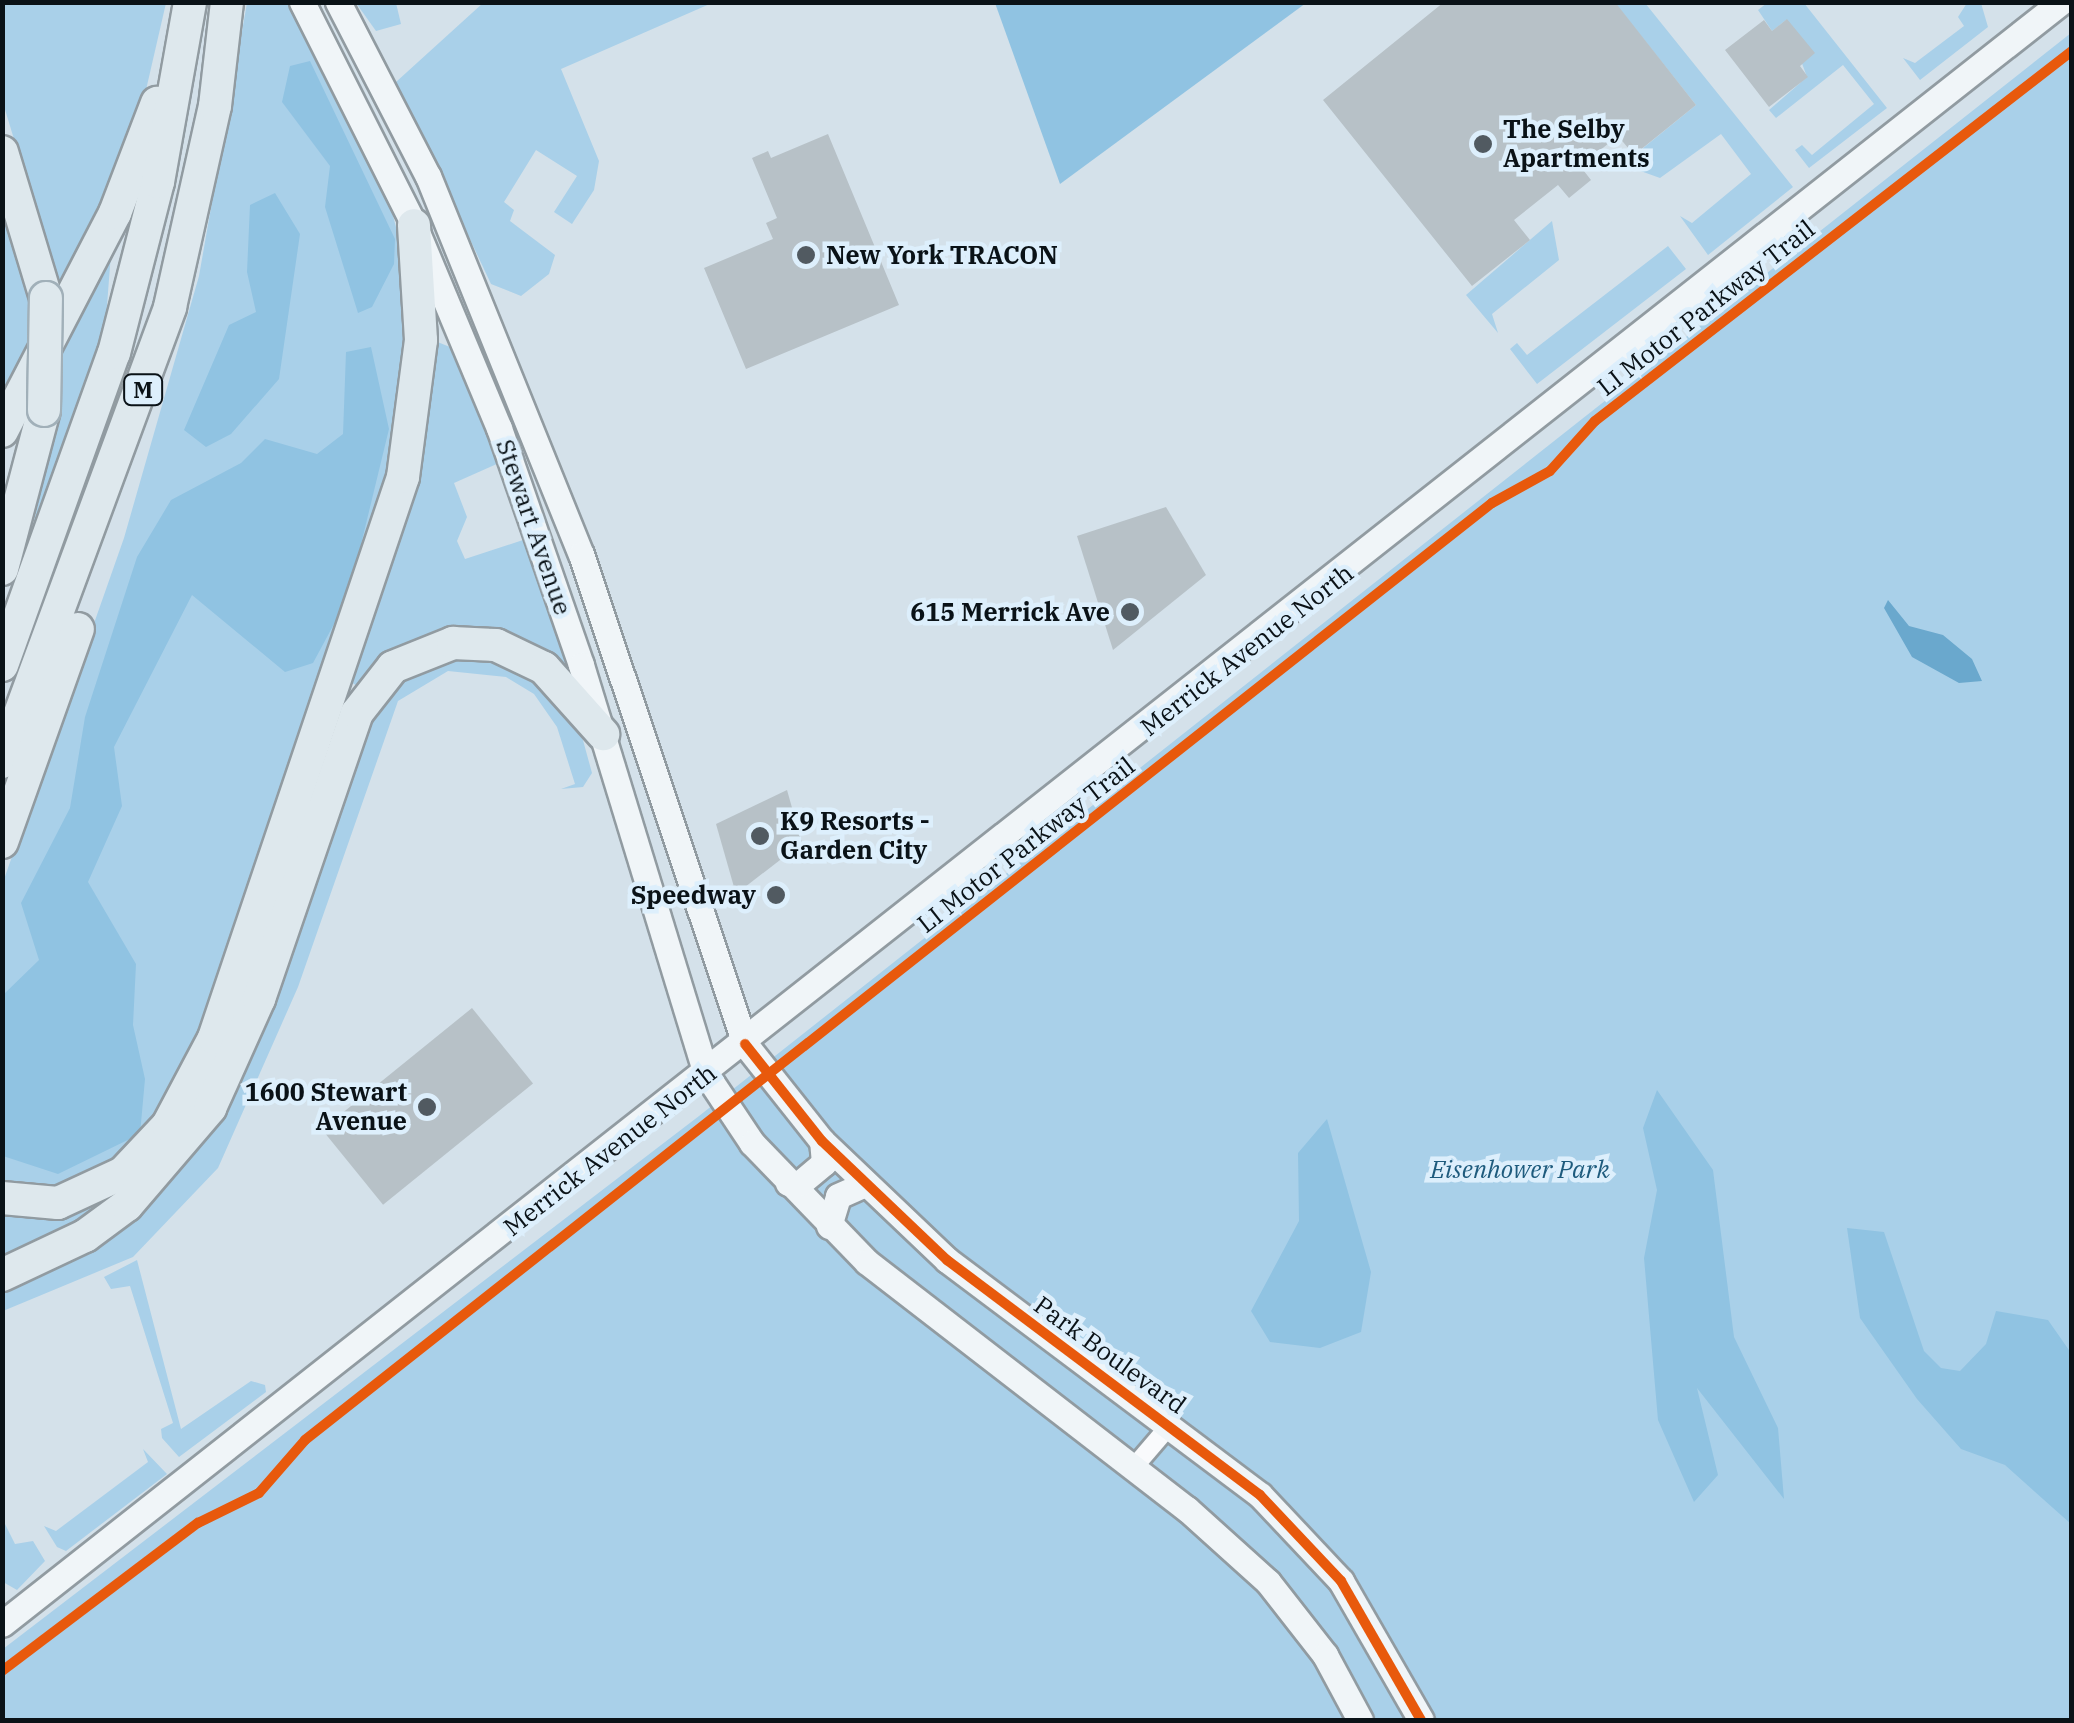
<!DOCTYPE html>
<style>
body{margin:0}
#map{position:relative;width:2074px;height:1723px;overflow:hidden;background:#d4e1ea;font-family:"IBM Plex Serif",serif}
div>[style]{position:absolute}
.green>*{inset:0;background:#a9d0e9}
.forest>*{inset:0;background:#90c3e2}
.water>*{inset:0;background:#6aa8cd}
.building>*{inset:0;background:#b7c1c7;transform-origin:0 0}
.roads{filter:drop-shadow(2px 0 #919ba1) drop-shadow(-2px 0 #919ba1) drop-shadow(0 2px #919ba1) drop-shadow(0 -2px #919ba1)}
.street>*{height:18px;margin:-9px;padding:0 9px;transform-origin:9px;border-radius:9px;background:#f9fafc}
.secondary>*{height:25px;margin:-12.5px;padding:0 12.5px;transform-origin:12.5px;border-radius:12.5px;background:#f0f5f8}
.highway>*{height:32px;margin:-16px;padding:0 16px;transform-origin:16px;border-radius:16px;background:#dee8ed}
.bridges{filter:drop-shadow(2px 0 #a1b0b9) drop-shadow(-2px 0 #a1b0b9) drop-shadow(0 2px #a1b0b9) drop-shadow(0 -2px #a1b0b9)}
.highway-bridge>*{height:32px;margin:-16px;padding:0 16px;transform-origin:16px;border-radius:16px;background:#dee8ed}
.cycleway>*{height:10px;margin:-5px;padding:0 5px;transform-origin:5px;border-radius:5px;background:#e8590c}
.dots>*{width:28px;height:28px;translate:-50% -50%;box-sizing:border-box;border:5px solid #ddeffc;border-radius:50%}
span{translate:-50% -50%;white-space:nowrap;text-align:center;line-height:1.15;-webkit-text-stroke:9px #ddeffc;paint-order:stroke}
.shield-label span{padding:2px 8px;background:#ddeffc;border:2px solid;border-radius:8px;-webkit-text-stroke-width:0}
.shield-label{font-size:22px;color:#0a1217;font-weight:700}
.poi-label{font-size:25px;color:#0a1217;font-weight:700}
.left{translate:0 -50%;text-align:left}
.right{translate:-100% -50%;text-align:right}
.street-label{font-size:25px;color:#0a1217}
.park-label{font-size:25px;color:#1e5b7d;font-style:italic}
.frame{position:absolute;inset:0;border:5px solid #0a1217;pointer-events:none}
</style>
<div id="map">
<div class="green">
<i style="clip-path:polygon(2px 3px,166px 3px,137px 129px,59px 287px,3px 103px)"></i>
<i style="clip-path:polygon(247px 3px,288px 3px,391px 208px,412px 288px,402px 446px,226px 984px,145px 1140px,67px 1191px,3px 1185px,2px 885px,124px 538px,199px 276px)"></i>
<i style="clip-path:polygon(356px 3px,396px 3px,401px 24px,376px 31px)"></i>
<i style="clip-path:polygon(483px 3px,712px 3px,561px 69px,599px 161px,594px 190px,572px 224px,554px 212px,577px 176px,536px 150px,504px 202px,514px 210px,510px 221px,555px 255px,549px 274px,521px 296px,491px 284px,396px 82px)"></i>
<i style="clip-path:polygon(1615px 3px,1645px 3px,1793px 187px,1708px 255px,1680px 216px,1692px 223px,1751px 174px,1721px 134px,1660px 178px,1635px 169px,1645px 160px,1637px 153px,1696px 105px)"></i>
<i style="clip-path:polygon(1767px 3px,1804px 3px,1887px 108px,1809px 168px,1795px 150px,1802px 145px,1812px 155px,1874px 104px,1843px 65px,1776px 118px,1769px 110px,1807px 77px,1786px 20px,1772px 31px,1758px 10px)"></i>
<i style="clip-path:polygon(1967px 3px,1981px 3px,1988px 27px,1920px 80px,1903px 58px,1915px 63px,1964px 26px,1958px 17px)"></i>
<i style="clip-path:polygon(2071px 33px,2071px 1720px,3px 1720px,3px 1649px,699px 1116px)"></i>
<i style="clip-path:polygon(2px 179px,38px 325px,3px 396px,2px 396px)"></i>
<i style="clip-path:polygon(1552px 221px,1559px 260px,1492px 314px,1498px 333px,1466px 295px)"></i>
<i style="clip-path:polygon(1668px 246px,1686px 269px,1537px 384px,1510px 349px,1517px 343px,1527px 355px)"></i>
<i style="clip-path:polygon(111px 253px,105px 332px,42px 531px,34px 520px,54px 438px,64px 343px)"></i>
<i style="clip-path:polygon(435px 341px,450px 347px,499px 463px,454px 483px,467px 517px,457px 541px,465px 559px,526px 539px,571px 669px,489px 632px,360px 688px,351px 682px,417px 479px)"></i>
<i style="clip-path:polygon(450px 653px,495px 655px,533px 671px,578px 722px,592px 773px,583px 787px,561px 789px,575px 784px,557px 727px,534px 694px,506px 677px,448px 671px,398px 701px,298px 987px,218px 1168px,133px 1257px,3px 1311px,3px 1283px,124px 1222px,383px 690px)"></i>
<i style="clip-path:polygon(92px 1205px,98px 1217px,3px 1262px,3px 1209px)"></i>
<i style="clip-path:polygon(137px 1260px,181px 1429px,251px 1381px,265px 1385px,266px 1392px,179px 1457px,162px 1438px,161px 1429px,173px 1423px,130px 1286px,111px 1289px,104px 1277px)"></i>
<i style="clip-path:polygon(143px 1449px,167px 1474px,66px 1551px,57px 1547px,44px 1526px,56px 1531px,148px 1462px)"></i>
<i style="clip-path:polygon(2px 1518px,15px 1544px,33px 1541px,45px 1561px,17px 1590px,3px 1582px)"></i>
</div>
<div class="forest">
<i style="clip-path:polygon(995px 3px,995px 2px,1306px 3px,1060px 184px)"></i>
<i style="clip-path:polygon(310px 61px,395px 239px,394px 264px,372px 307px,358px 313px,325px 207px,330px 166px,282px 102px,290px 66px)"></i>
<i style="clip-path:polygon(275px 193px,300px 234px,279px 379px,231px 434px,206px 447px,184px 430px,229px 325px,256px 312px,247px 272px,250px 205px)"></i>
<i style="clip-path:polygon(371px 347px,389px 429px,348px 598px,313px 663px,285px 672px,192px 595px,114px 747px,122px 806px,88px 882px,136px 964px,133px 1025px,145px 1079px,140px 1134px,58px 1174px,3px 1156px,3px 995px,39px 960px,21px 903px,70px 808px,85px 717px,137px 557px,171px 500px,241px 463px,265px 439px,317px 454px,343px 434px,346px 352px)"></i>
<i style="clip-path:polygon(1657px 1090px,1713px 1170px,1734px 1337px,1778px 1428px,1784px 1499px,1697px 1388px,1718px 1475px,1694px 1502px,1658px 1420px,1644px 1258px,1657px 1190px,1643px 1128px)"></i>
<i style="clip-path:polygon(1327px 1119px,1371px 1272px,1361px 1332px,1320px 1348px,1270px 1342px,1251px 1311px,1299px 1221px,1298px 1153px)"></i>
<i style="clip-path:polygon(1847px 1228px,1884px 1232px,1924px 1351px,1941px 1368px,1960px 1371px,1986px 1344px,1996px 1311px,2048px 1320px,2071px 1353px,2071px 1524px,2005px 1465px,1961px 1449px,1917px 1399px,1860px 1318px)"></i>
</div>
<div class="water">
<i style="clip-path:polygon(1888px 600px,1909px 626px,1943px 635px,1972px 659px,1982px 681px,1959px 683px,1912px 657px,1884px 608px)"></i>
</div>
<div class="building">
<i style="clip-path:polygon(1444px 2px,1615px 2px,1696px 105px,1634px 155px,1618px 136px,1580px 166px,1591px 180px,1569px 198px,1558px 185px,1514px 220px,1530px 240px,1472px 286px,1323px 100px)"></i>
<i style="clip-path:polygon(1787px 19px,1815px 53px,1800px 66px,1808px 77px,1769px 107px,1725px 50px,1764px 20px,1772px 31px)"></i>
<i style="clip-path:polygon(828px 134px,899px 305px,746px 369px,704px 268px,773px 239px,766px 223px,777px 218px,752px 158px,768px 151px,771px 158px)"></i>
<i style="clip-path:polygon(1166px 507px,1206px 575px,1113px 650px,1077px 536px)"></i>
<i style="clip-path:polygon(787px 790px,802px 843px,736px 894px,716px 824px)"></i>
<i style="left:472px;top:1008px;width:97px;height:193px;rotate:51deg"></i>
</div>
<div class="roads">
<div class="street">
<i style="left:1134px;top:1467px;width:57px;rotate:-49.3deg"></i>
</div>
<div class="secondary">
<i style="left:302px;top:2px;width:250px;rotate:63.3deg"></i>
<i style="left:414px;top:225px;width:220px;rotate:67.3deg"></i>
<i style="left:499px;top:428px;width:251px;rotate:70.9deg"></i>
<i style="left:581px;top:665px;width:428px;rotate:73deg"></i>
<i style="left:706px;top:1074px;width:83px;rotate:56.3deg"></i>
<i style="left:752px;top:1143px;width:165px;rotate:46deg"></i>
<i style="left:867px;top:1262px;width:404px;rotate:37.7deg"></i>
<i style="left:1187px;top:1509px;width:109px;rotate:42deg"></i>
<i style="left:1268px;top:1582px;width:93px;rotate:52deg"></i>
<i style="left:1325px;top:1655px;width:74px;rotate:61.7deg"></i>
<i style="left:338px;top:2px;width:196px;rotate:62.7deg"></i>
<i style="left:428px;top:176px;width:408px;rotate:68deg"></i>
<i style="left:581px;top:554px;width:517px;rotate:71.49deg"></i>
<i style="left:745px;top:1044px;width:124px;rotate:51.6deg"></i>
<i style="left:822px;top:1141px;width:173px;rotate:43.6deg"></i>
<i style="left:947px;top:1260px;width:391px;rotate:36.9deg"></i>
<i style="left:1260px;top:1495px;width:118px;rotate:46.7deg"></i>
<i style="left:1341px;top:1581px;width:160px;rotate:60.1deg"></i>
<i style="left:788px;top:1183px;width:12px"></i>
<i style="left:800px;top:1183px;width:31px;rotate:-40deg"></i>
<i style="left:824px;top:1163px;width:22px;rotate:-95deg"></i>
<i style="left:829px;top:1226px;width:31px;rotate:-73deg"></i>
<i style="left:838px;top:1196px;width:30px;rotate:-24deg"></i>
<i style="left:2px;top:1624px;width:2621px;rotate:-38.23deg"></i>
</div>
<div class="highway">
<i style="left:2px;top:152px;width:152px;rotate:73.2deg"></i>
<i style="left:2px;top:431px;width:246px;rotate:-62.6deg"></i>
<i style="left:115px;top:213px;width:118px;rotate:-69.1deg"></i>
<i style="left:2px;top:569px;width:164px;rotate:-75.2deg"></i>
<i style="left:2px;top:665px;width:331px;rotate:-70.3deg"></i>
<i style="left:114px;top:353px;width:177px;rotate:-75.6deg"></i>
<i style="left:158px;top:182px;width:183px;rotate:-79.9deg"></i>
<i style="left:2px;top:762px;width:485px;rotate:-69.7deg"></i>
<i style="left:170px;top:307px;width:206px;rotate:-77.4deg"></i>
<i style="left:215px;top:106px;width:105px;rotate:-83.4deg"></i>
<i style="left:2px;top:842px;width:226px;rotate:-70.4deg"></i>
<i style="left:2px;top:1198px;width:56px;rotate:5.1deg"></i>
<i style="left:58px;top:1203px;width:72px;rotate:-24.8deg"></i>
<i style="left:123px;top:1173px;width:66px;rotate:-46.8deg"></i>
<i style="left:168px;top:1125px;width:98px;rotate:-62.1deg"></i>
<i style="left:214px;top:1038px;width:592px;rotate:-71.38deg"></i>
<i style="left:403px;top:477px;width:138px;rotate:-82.5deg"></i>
<i style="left:421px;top:340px;width:115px;rotate:-93.5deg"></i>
<i style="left:2px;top:1275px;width:92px;rotate:-25.2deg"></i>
<i style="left:85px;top:1236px;width:52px;rotate:-36.4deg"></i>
<i style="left:127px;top:1205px;width:128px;rotate:-49.4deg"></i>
<i style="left:210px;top:1108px;width:120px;rotate:-65.8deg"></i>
<i style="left:259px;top:999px;width:302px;rotate:-71.1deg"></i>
<i style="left:357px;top:713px;width:58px;rotate:-52deg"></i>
<i style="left:393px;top:667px;width:65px;rotate:-21.8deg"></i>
<i style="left:453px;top:643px;width:43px;rotate:2.7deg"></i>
<i style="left:496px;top:645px;width:53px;rotate:25.6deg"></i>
<i style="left:544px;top:668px;width:89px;rotate:48.2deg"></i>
</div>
</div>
<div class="bridges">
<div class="highway-bridge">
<i style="left:44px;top:410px;width:112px;rotate:-89deg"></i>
</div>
</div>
<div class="cycleway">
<i style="left:745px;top:1044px;width:124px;rotate:51.6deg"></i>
<i style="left:822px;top:1141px;width:173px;rotate:43.6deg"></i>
<i style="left:947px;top:1260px;width:391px;rotate:36.9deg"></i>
<i style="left:1260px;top:1495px;width:118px;rotate:46.7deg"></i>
<i style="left:1341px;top:1581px;width:160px;rotate:60.1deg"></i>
<i style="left:2px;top:1671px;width:246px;rotate:-37.1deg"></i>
<i style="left:198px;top:1523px;width:68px;rotate:-26.2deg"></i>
<i style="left:259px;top:1493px;width:70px;rotate:-49deg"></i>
<i style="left:305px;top:1440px;width:1512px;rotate:-38.29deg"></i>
<i style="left:1492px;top:503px;width:66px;rotate:-28.9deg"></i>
<i style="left:1550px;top:471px;width:67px;rotate:-48deg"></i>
<i style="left:1595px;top:421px;width:604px;rotate:-37.8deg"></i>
</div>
<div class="dots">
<i style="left:1483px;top:144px;background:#515a61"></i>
<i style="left:806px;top:255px;background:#515a61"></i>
<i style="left:1130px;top:612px;background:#515a61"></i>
<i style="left:760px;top:836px;background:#515a61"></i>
<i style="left:776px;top:895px;background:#515a61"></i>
<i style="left:427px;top:1107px;background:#515a61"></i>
</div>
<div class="shield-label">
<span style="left:143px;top:390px">M</span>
</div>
<div class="poi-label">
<span class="left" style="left:1503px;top:144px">The Selby<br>Apartments</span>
<span class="left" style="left:826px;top:255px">New York TRACON</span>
<span class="right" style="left:1110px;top:612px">615 Merrick Ave</span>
<span class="left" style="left:780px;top:836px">K9 Resorts -<br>Garden City</span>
<span class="right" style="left:756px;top:895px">Speedway</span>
<span class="right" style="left:407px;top:1107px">1600 Stewart<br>Avenue</span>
</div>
<div class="street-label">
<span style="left:1706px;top:308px;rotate:-38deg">LI Motor Parkway Trail</span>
<span style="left:534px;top:527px;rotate:71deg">Stewart Avenue</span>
<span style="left:1247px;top:650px;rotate:-38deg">Merrick Avenue North</span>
<span style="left:1026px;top:845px;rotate:-38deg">LI Motor Parkway Trail</span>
<span style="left:610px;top:1150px;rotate:-38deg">Merrick Avenue North</span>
<span style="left:1110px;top:1355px;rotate:36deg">Park Boulevard</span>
</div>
<div class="park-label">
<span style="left:1520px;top:1169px">Eisenhower Park</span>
</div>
<div class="frame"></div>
</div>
